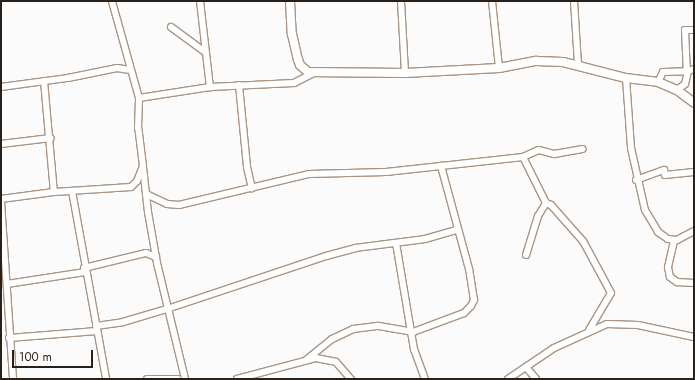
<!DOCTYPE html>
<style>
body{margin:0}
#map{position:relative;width:695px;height:380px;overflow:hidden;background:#fbfbfb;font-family:Jost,sans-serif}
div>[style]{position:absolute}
.roads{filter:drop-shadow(1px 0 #ab9582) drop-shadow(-1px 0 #ab9582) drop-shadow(0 1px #ab9582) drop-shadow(0 -1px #ab9582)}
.minor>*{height:6px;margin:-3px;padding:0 3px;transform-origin:3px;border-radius:3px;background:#fff}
.tertiary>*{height:8px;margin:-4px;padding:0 4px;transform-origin:4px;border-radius:4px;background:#fff}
span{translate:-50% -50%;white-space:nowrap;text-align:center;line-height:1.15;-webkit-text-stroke:3px #fff;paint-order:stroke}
.frame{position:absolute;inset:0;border:2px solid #292119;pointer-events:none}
.scale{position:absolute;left:12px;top:350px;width:81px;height:18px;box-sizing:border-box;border:2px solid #292119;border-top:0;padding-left:5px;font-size:12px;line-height:14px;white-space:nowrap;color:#292119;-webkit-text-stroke:3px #fff;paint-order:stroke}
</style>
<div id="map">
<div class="roads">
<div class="minor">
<i style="left:200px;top:1px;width:87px;rotate:83.4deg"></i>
<i style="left:401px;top:1px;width:72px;rotate:86.8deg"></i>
<i style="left:492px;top:1px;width:67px;rotate:84deg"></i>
<i style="left:574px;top:1px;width:64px;rotate:86.4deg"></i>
<i style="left:171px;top:27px;width:42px;rotate:36.3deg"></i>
<i style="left:687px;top:75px;width:45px;rotate:-92.5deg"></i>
<i style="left:685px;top:30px;width:9px"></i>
<i style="left:626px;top:78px;width:70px;rotate:85.9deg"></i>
<i style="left:631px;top:148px;width:64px;rotate:77.3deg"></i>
<i style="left:645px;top:210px;width:26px;rotate:59deg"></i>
<i style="left:658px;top:232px;width:12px;rotate:35deg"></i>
<i style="left:668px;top:239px;width:9px;rotate:6deg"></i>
<i style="left:677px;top:240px;width:19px;rotate:-28deg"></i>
<i style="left:44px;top:81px;width:111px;rotate:84.9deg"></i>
<i style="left:658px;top:82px;width:11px;rotate:-63deg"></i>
<i style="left:663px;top:72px;width:24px;rotate:-2deg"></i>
<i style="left:239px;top:85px;width:82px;rotate:84.4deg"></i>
<i style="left:247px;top:167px;width:22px;rotate:77deg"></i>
<i style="left:1px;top:87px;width:68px;rotate:-7.7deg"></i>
<i style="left:68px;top:78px;width:50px;rotate:-11.5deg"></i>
<i style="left:117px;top:68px;width:13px;rotate:9deg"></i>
<i style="left:677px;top:90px;width:10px;rotate:-37deg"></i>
<i style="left:685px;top:84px;width:13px;rotate:-77deg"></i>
<i style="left:688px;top:71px;width:6px;rotate:-18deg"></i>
<i style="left:139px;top:98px;width:72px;rotate:-8.8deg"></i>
<i style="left:210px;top:87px;width:84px;rotate:-2.7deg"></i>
<i style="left:294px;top:83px;width:22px;rotate:-27deg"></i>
<i style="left:1px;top:144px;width:50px;rotate:-6.8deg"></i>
<i style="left:523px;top:157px;width:51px;rotate:63.4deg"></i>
<i style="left:546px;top:203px;width:5px;rotate:22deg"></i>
<i style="left:551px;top:205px;width:48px;rotate:48.4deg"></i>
<i style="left:583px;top:241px;width:59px;rotate:61.7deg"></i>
<i style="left:611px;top:293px;width:43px;rotate:120.7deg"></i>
<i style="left:143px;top:167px;width:45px;rotate:83.7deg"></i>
<i style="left:148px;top:212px;width:52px;rotate:80deg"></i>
<i style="left:157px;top:263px;width:119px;rotate:76.4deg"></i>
<i style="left:636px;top:180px;width:30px;rotate:-20deg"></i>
<i style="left:664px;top:170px;width:5px;rotate:79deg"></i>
<i style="left:665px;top:175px;width:29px;rotate:-6deg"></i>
<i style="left:72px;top:191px;width:191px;rotate:79.7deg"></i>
<i style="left:146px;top:194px;width:23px;rotate:25deg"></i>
<i style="left:167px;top:204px;width:12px;rotate:5deg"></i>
<i style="left:179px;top:205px;width:134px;rotate:-13.4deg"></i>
<i style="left:309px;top:174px;width:77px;rotate:-1.5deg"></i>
<i style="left:386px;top:172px;width:138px;rotate:-6.2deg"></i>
<i style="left:523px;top:157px;width:17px;rotate:-24deg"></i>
<i style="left:539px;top:150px;width:16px;rotate:15deg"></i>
<i style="left:554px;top:154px;width:29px;rotate:-10deg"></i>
<i style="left:1px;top:199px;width:53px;rotate:-7.5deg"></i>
<i style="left:54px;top:192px;width:77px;rotate:-3.7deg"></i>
<i style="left:131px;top:187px;width:8px;rotate:-45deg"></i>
<i style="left:137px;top:181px;width:16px;rotate:-68deg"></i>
<i style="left:143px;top:166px;width:38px;rotate:-97deg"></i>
<i style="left:138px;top:128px;width:30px;rotate:-88deg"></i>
<i style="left:139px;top:98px;width:101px;rotate:-105.6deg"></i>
<i style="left:1px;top:202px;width:177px;rotate:86.1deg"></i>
<i style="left:674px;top:241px;width:27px;rotate:103deg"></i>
<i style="left:668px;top:267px;width:10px;rotate:79deg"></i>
<i style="left:670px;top:277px;width:9px;rotate:36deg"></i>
<i style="left:677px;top:282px;width:17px;rotate:3deg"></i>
<i style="left:396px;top:243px;width:108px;rotate:80.4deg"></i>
<i style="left:414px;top:349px;width:32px;rotate:70deg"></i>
<i style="left:526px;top:255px;width:41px;rotate:-72.9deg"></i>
<i style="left:538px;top:216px;width:15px;rotate:-58deg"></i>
<i style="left:84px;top:268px;width:64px;rotate:-13.6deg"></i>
<i style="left:146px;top:253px;width:11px;rotate:22deg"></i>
<i style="left:7px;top:284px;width:79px;rotate:-8.7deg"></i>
<i style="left:96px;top:326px;width:27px;rotate:-8deg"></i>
<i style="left:123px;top:322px;width:46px;rotate:-16.5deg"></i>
<i style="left:167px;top:309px;width:168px;rotate:-18.4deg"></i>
<i style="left:326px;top:256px;width:30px;rotate:-15deg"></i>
<i style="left:355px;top:248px;width:71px;rotate:-7.3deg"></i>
<i style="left:425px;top:239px;width:33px;rotate:-16deg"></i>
<i style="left:9px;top:338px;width:88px;rotate:-4.5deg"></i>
<i style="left:306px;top:360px;width:33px;rotate:-39deg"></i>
<i style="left:332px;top:339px;width:23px;rotate:-25deg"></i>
<i style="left:353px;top:329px;width:26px;rotate:-7deg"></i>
<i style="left:379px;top:326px;width:35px;rotate:10deg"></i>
<i style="left:413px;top:332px;width:54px;rotate:-20.4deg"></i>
<i style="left:464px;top:313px;width:10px;rotate:-45deg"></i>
<i style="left:471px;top:306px;width:7px;rotate:-63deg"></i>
<i style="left:474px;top:300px;width:31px;rotate:-99deg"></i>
<i style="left:469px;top:269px;width:107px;rotate:-105.2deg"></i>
<i style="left:526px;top:367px;width:16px;rotate:50deg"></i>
<i style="left:147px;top:379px;width:31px"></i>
<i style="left:237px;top:379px;width:82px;rotate:-14.9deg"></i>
<i style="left:316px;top:358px;width:20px;rotate:11deg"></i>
<i style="left:336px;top:362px;width:23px;rotate:49deg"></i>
<i style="left:508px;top:379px;width:55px;rotate:-34deg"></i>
<i style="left:554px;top:348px;width:58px;rotate:-24.4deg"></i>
<i style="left:607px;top:324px;width:31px;rotate:2deg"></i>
<i style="left:638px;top:325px;width:57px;rotate:12.1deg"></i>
</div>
<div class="tertiary">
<i style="left:290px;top:1px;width:33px;rotate:87deg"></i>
<i style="left:292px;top:34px;width:26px;rotate:77deg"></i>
<i style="left:298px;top:59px;width:6px;rotate:72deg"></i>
<i style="left:300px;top:65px;width:11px;rotate:41deg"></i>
<i style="left:308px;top:72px;width:97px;rotate:0.6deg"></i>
<i style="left:405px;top:73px;width:94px;rotate:-3deg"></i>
<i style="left:499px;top:68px;width:38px;rotate:-11deg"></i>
<i style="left:536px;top:61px;width:27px;rotate:2deg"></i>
<i style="left:563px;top:62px;width:65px;rotate:14.3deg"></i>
<i style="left:626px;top:78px;width:32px;rotate:7deg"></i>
<i style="left:658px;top:82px;width:21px;rotate:23deg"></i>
<i style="left:677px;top:90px;width:21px;rotate:37deg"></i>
</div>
</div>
<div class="frame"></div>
<div class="scale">100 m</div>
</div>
